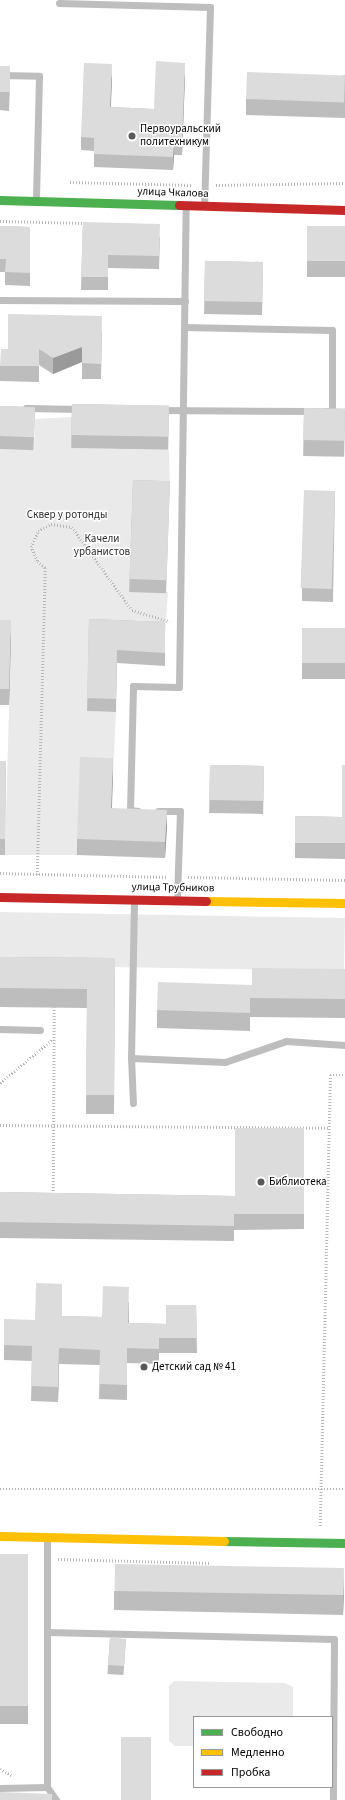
<!DOCTYPE html>
<meta charset="utf-8">
<style>
body{margin:0}
#map{position:relative;width:345px;height:1800px;overflow:hidden;background:#fff;font-family:"Source Sans 3",sans-serif}
div>[style]{position:absolute}
.green>*{inset:0;background:#eaeaea;transform-origin:0 0}
.path>*{height:2.5px;margin-top:-1.25px;transform-origin:0;background:repeating-linear-gradient(90deg,#b8b8b8 0 1px,transparent 0 3px)}
.lane>*{height:7px;margin:-3.5px;padding:0 3.5px;transform-origin:3.5px;border-radius:3.5px;background:#bebebe}
.fast>*{height:9px;margin:-4.5px;padding:0 4.5px;transform-origin:4.5px;border-radius:4.5px;background:#4caf50}
.slow>*{height:9px;margin:-4.5px;padding:0 4.5px;transform-origin:4.5px;border-radius:4.5px;background:#ffc107}
.jam>*{height:9px;margin:-4.5px;padding:0 4.5px;transform-origin:4.5px;border-radius:4.5px;background:#c62828}
.wall>*{inset:0;background:#bdbdbd;transform-origin:0 0}
.shaded-wall>*{inset:0;background:#9a9a9a}
.building>*{inset:0;background:#dcdcdc;transform-origin:0 0}
.dots>*{width:11px;height:11px;translate:-50% -50%;box-sizing:border-box;border:2px solid #fff;border-radius:50%}
span{translate:-50% -50%;white-space:nowrap;text-align:center;line-height:1.15;-webkit-text-stroke:3px #fff;paint-order:stroke}
.poi-label{font-size:11px;color:#000}
.left{translate:0 -50%;text-align:left}
.street-label{font-size:11px;color:#000}
.park-label{font-size:11px;color:#2f2f2f}
.legend{position:absolute;left:193px;top:1716px;width:140px;height:72px;box-sizing:border-box;background:#fff;border:1px solid #999;margin:0;padding:5px 7px;list-style:none;font-size:12px;color:#000}
.legend li{display:flex;align-items:center;gap:8px;height:20px}
.legend b{width:20px;border:1px solid #999}
</style>
<div id="map">
<div class="green">
<i style="clip-path:polygon(72px 417px,72px 448px,169px 450px,170px 494px,132px 591px,168px 592px,165px 635px,89px 632px,87px 711px,116px 712px,113px 774px,80px 773px,77px 855px,5px 855px,11px 636px,0 636px,0 449px,34px 450px,35px 419px)"></i>
<i style="left:0;top:912px;width:345px;height:53px;rotate:1deg"></i>
<i style="clip-path:polygon(174px 1681px,285px 1683px,293px 1687px,293px 1717px,194px 1717px,194px 1746px,175px 1746px,169px 1741px,169px 1686px)"></i>
</div>
<div class="path">
<i style="left:70px;top:182px;width:123px;rotate:1.4deg"></i>
<i style="left:216px;top:185px;width:129px;rotate:-0.9deg"></i>
<i style="left:0;top:221px;width:85px;rotate:1.3deg"></i>
<i style="left:0;top:873px;width:167px;rotate:1.4deg"></i>
<i style="left:37px;top:875px;width:307px;rotate:-88.5deg"></i>
<i style="left:45px;top:568px;width:11px;rotate:-139deg"></i>
<i style="left:37px;top:561px;width:15px;rotate:-113deg"></i>
<i style="left:31px;top:547px;width:17px;rotate:-66deg"></i>
<i style="left:38px;top:531px;width:15px;rotate:-28deg"></i>
<i style="left:51px;top:524px;width:21px;rotate:8deg"></i>
<i style="left:72px;top:527px;width:102px;rotate:54.1deg"></i>
<i style="left:132px;top:610px;width:39px;rotate:17deg"></i>
<i style="left:188px;top:877px;width:157px;rotate:1.1deg"></i>
<i style="left:0;top:1083px;width:69px;rotate:-39.7deg"></i>
<i style="left:0;top:1125px;width:329px;rotate:0.5deg"></i>
<i style="left:53px;top:1194px;width:187px;rotate:-89.7deg"></i>
<i style="left:0;top:1489px;width:345px"></i>
<i style="left:320px;top:1526px;width:451px;rotate:-88.7deg"></i>
<i style="left:330px;top:1075px;width:15px"></i>
<i style="left:58px;top:1559px;width:152px;rotate:1.5deg"></i>
<i style="left:0;top:1769px;width:15px;rotate:28deg"></i>
</div>
<div class="lane">
<i style="left:59px;top:3px;width:151px;rotate:1.5deg"></i>
<i style="left:210px;top:7px;width:198px;rotate:91.7deg"></i>
<i style="left:0;top:75px;width:39px;rotate:1deg"></i>
<i style="left:39px;top:76px;width:125px;rotate:91.4deg"></i>
<i style="left:0;top:300px;width:185px;rotate:0.3deg"></i>
<i style="left:184px;top:327px;width:148px;rotate:1.2deg"></i>
<i style="left:332px;top:330px;width:82px;rotate:90deg"></i>
<i style="left:332px;top:412px;width:6px;rotate:-171deg"></i>
<i style="left:26px;top:408px;width:54px;rotate:1.1deg"></i>
<i style="left:160px;top:410px;width:154px;rotate:0.4deg"></i>
<i style="left:138px;top:811px;width:8px;rotate:-173deg"></i>
<i style="left:130px;top:810px;width:124px;rotate:-88.6deg"></i>
<i style="left:133px;top:686px;width:46px;rotate:1.2deg"></i>
<i style="left:179px;top:687px;width:482px;rotate:-89.2deg"></i>
<i style="left:158px;top:811px;width:22px"></i>
<i style="left:180px;top:811px;width:87px;rotate:92deg"></i>
<i style="left:0;top:1029px;width:40px;rotate:1.4deg"></i>
<i style="left:131px;top:1058px;width:94px;rotate:2.4deg"></i>
<i style="left:225px;top:1062px;width:65px;rotate:-19deg"></i>
<i style="left:286px;top:1041px;width:59px;rotate:3.9deg"></i>
<i style="left:133px;top:1103px;width:45px;rotate:-92.5deg"></i>
<i style="left:131px;top:1058px;width:158px;rotate:-88.9deg"></i>
<i style="left:47px;top:1632px;width:287px;rotate:1.4deg"></i>
<i style="left:334px;top:1639px;width:161px;rotate:90.4deg"></i>
<i style="left:47px;top:1787px;width:16px;rotate:55deg"></i>
<i style="left:0;top:1788px;width:47px;rotate:-1.2deg"></i>
<i style="left:47px;top:1787px;width:250px;rotate:-90deg"></i>
</div>
<div class="fast">
<i style="left:0;top:200px;width:179px;rotate:1.6deg"></i>
<i style="left:224px;top:1541px;width:121px;rotate:0.9deg"></i>
</div>
<div class="slow">
<i style="left:206px;top:901px;width:139px;rotate:0.8deg"></i>
<i style="left:0;top:1536px;width:224px;rotate:1.3deg"></i>
</div>
<div class="jam">
<i style="left:179px;top:205px;width:166px;rotate:1.7deg"></i>
<i style="left:0;top:897px;width:206px;rotate:1.1deg"></i>
</div>
<div class="wall">
<i style="clip-path:polygon(0 66px,10px 85px,9px 111px,0 110px)"></i>
<i style="clip-path:polygon(345px 75px,345px 118px,246px 115px,246px 99px)"></i>
<i style="clip-path:polygon(185px 76px,182px 155px,174px 155px,173px 170px,94px 167px,94px 151px,81px 150px,81px 137px,112px 77px,111px 107px,154px 109px)"></i>
<i style="clip-path:polygon(83px 222px,160px 237px,159px 269px,108px 268px,108px 290px,81px 290px)"></i>
<i style="clip-path:polygon(0 226px,30px 227px,30px 286px,5px 285px,5px 272px,0 272px)"></i>
<i style="left:307px;top:226px;width:38px;height:51px"></i>
<i style="left:205px;top:261px;width:58px;height:53px;rotate:1deg"></i>
<i style="clip-path:polygon(102px 331px,101px 379px,82px 379px,82px 362px,53px 374px,39px 365px,39px 382px,0 381px,0 366px,8px 349px)"></i>
<i style="left:72px;top:404px;width:97px;height:44px;rotate:1deg"></i>
<i style="left:0;top:406px;width:35px;height:43px;rotate:2deg"></i>
<i style="left:304px;top:408px;width:41px;height:48px;rotate:1deg"></i>
<i style="left:133px;top:480px;width:37px;height:112px;rotate:2deg"></i>
<i style="clip-path:polygon(335px 491px,333px 602px,302px 601px,302px 588px)"></i>
<i style="clip-path:polygon(89px 619px,165px 622px,165px 666px,117px 663px,116px 712px,87px 711px)"></i>
<i style="clip-path:polygon(0 620px,11px 636px,9px 705px,0 705px)"></i>
<i style="left:302px;top:628px;width:43px;height:51px"></i>
<i style="clip-path:polygon(0 761px,6px 761px,5px 855px,0 855px)"></i>
<i style="left:210px;top:765px;width:54px;height:48px;rotate:1deg"></i>
<i style="clip-path:polygon(345px 765px,345px 859px,295px 858px,295px 816px,342px 817px)"></i>
<i style="clip-path:polygon(113px 774px,112px 808px,167px 826px,165px 858px,77px 855px,77px 839px)"></i>
<i style="clip-path:polygon(0 957px,115px 958px,114px 1114px,86px 1114px,87px 1008px,0 1007px)"></i>
<i style="clip-path:polygon(345px 969px,345px 1018px,250px 1017px,250px 1031px,157px 1028px,157px 1010px,252px 985px)"></i>
<i style="clip-path:polygon(304px 1128px,304px 1229px,234px 1230px,234px 1241px,0 1238px,0 1192px,235px 1196px)"></i>
<i style="clip-path:polygon(129px 1302px,129px 1323px,166px 1324px,196px 1305px,197px 1353px,159px 1353px,159px 1364px,127px 1363px,127px 1400px,99px 1399px,100px 1365px,59px 1364px,58px 1402px,31px 1401px,32px 1361px,4px 1360px,4px 1345px,35px 1320px,62px 1316px,102px 1317px)"></i>
<i style="left:0;top:1554px;width:28px;height:170px"></i>
<i style="clip-path:polygon(344px 1588px,343px 1615px,114px 1610px,114px 1591px)"></i>
<i style="left:110px;top:1638px;width:16px;height:36px;rotate:4deg"></i>
</div>
<div class="shaded-wall">
<i style="clip-path:polygon(185px 63px,185px 76px,182px 155px,182px 142px)"></i>
<i style="clip-path:polygon(112px 64px,112px 77px,110px 120px,110px 107px)"></i>
<i style="clip-path:polygon(174px 142px,174px 155px,173px 170px,173px 157px)"></i>
<i style="clip-path:polygon(82px 347px,82px 362px,53px 374px,53px 358px)"></i>
<i style="clip-path:polygon(11px 620px,11px 636px,9px 705px,9px 689px)"></i>
<i style="clip-path:polygon(113px 758px,113px 774px,111px 824px,111px 808px)"></i>
<i style="clip-path:polygon(167px 810px,167px 826px,165px 858px,165px 842px)"></i>
<i style="clip-path:polygon(59px 1348px,59px 1364px,58px 1402px,58px 1387px)"></i>
<i style="clip-path:polygon(344px 1569px,344px 1588px,343px 1615px,343px 1596px)"></i>
</div>
<div class="building">
<i style="clip-path:polygon(156px 61px,185px 63px,182px 142px,174px 142px,173px 157px,94px 154px,94px 138px,81px 137px,84px 63px,112px 64px,110px 107px,154px 109px)"></i>
<i style="left:0;top:66px;width:10px;height:26px"></i>
<i style="left:247px;top:72px;width:98px;height:27px;rotate:2deg"></i>
<i style="clip-path:polygon(83px 222px,160px 224px,159px 256px,108px 255px,108px 277px,81px 277px)"></i>
<i style="clip-path:polygon(0 226px,30px 227px,30px 273px,5px 272px,6px 259px,0 259px)"></i>
<i style="left:307px;top:226px;width:38px;height:35px"></i>
<i style="left:205px;top:261px;width:58px;height:40px;rotate:1deg"></i>
<i style="clip-path:polygon(8px 314px,102px 316px,101px 364px,82px 363px,82px 347px,53px 358px,39px 349px,39px 366px,0 366px,1px 349px,8px 349px)"></i>
<i style="left:72px;top:404px;width:97px;height:31px;rotate:1deg"></i>
<i style="left:0;top:406px;width:35px;height:30px;rotate:2deg"></i>
<i style="left:304px;top:408px;width:41px;height:32px;rotate:1deg"></i>
<i style="left:133px;top:480px;width:37px;height:99px;rotate:2deg"></i>
<i style="left:304px;top:490px;width:31px;height:98px;rotate:2deg"></i>
<i style="clip-path:polygon(89px 619px,165px 622px,165px 653px,117px 650px,116px 699px,87px 698px)"></i>
<i style="clip-path:polygon(0 620px,11px 620px,9px 689px,0 689px)"></i>
<i style="left:302px;top:628px;width:43px;height:35px"></i>
<i style="clip-path:polygon(80px 757px,113px 758px,111px 808px,167px 810px,165px 842px,77px 839px)"></i>
<i style="clip-path:polygon(0 761px,6px 761px,5px 839px,0 839px)"></i>
<i style="left:210px;top:765px;width:54px;height:35px;rotate:1deg"></i>
<i style="clip-path:polygon(342px 765px,345px 765px,345px 843px,295px 843px,295px 816px,342px 817px)"></i>
<i style="clip-path:polygon(0 957px,115px 958px,114px 1095px,86px 1095px,87px 989px,0 988px)"></i>
<i style="clip-path:polygon(252px 968px,345px 969px,345px 999px,250px 998px,250px 1013px,157px 1010px,158px 982px,252px 985px)"></i>
<i style="clip-path:polygon(235px 1128px,304px 1128px,304px 1214px,234px 1214px,234px 1226px,0 1222px,0 1192px,235px 1196px)"></i>
<i style="clip-path:polygon(36px 1283px,62px 1284px,62px 1316px,102px 1317px,103px 1286px,129px 1287px,128px 1323px,166px 1324px,166px 1305px,196px 1305px,197px 1338px,159px 1338px,159px 1349px,127px 1348px,127px 1385px,99px 1384px,100px 1350px,59px 1348px,58px 1387px,31px 1386px,32px 1346px,4px 1345px,4px 1319px,35px 1320px)"></i>
<i style="left:0;top:1554px;width:28px;height:152px"></i>
<i style="left:115px;top:1564px;width:229px;height:27px;rotate:1deg"></i>
<i style="left:110px;top:1638px;width:16px;height:27px;rotate:4deg"></i>
<i style="left:121px;top:1737px;width:30px;height:63px"></i>
<i style="clip-path:polygon(0 1792px,52px 1794px,52px 1800px,0 1800px)"></i>
</div>
<div class="dots">
<i style="left:132px;top:136px;background:#595959"></i>
<i style="left:261px;top:1182px;background:#595959"></i>
<i style="left:144px;top:1367px;background:#595959"></i>
</div>
<div class="poi-label">
<span class="left" style="left:140px;top:136px">Первоуральский<br>политехникум</span>
<span class="left" style="left:269px;top:1182px">Библиотека</span>
<span class="left" style="left:152px;top:1367px">Детский сад № 41</span>
</div>
<div class="street-label">
<span style="left:173px;top:193px;rotate:2deg">улица Чкалова</span>
<span style="left:173px;top:888px;rotate:1deg">улица Трубников</span>
</div>
<div class="park-label">
<span style="left:67px;top:515px">Сквер у ротонды</span>
<span style="left:102px;top:546px">Качели<br>урбанистов</span>
</div>
<ul class="legend">
<li><b style="height:5px;background:#4caf50"></b>Свободно</li>
<li><b style="height:5px;background:#ffc107"></b>Медленно</li>
<li><b style="height:5px;background:#c62828"></b>Пробка</li>
</ul>
</div>
